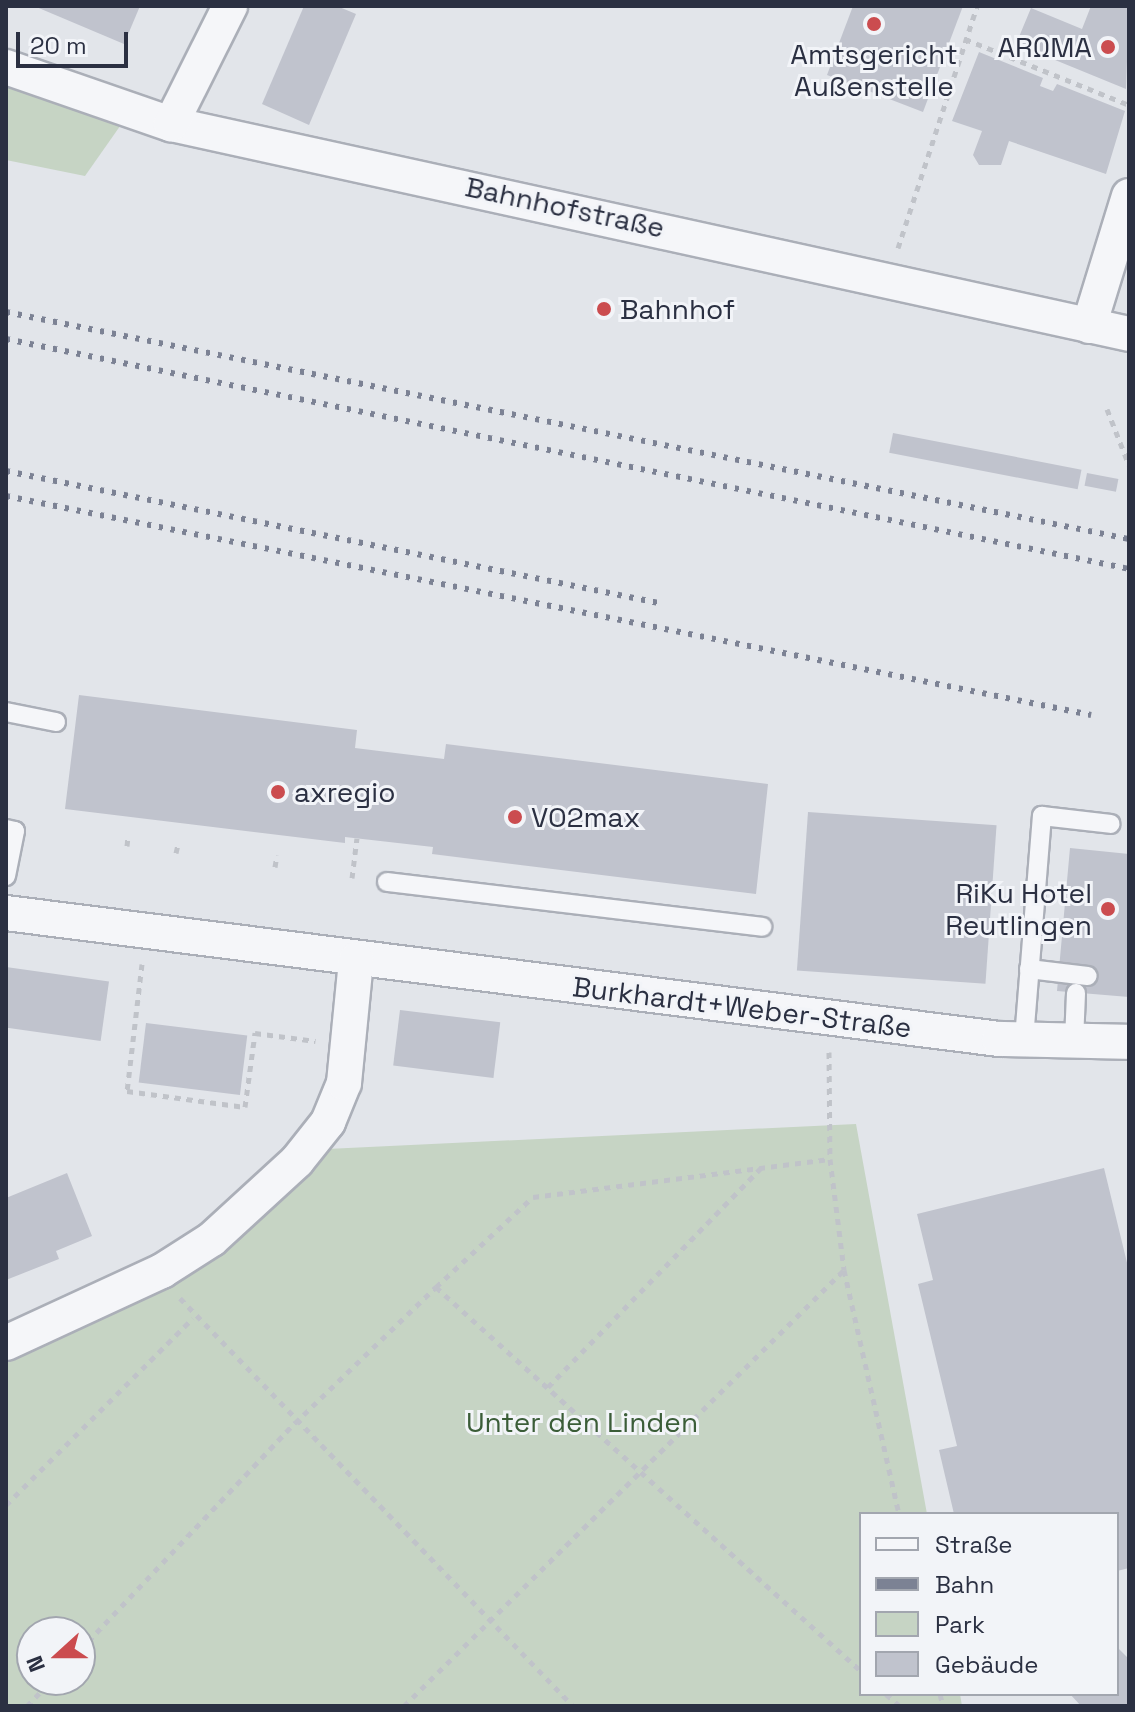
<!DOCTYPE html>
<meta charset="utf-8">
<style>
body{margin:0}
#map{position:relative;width:1135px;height:1712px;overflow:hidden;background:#e2e5ea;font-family:"Space Grotesk",sans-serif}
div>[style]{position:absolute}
.green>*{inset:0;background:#c6d4c4}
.building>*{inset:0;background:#c0c3cd;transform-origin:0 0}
.path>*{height:5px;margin-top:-2.5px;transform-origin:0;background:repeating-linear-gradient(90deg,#c0c3c9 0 6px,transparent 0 12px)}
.roads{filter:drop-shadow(2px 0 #abafb8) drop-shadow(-2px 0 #abafb8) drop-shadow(0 2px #abafb8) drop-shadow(0 -2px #abafb8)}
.service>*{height:18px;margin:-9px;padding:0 9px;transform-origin:9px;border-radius:9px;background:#f5f6f9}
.minor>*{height:34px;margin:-17px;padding:0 17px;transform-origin:17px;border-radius:17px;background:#f5f6f9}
.rail>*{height:6px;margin-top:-3px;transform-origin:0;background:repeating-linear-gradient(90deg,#7c8294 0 4px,transparent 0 12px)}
.dots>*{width:22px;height:22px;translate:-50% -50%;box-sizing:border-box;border:4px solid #f2f4f8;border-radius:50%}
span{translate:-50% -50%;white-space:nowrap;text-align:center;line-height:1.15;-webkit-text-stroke:6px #f2f4f8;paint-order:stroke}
.poi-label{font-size:28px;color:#2b3042}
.right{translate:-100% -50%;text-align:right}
.left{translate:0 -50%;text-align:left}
.street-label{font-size:28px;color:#2b3042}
.park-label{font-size:28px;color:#3b5d38}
.frame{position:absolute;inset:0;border:8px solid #2b3042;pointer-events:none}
.legend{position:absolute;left:859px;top:1512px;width:260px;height:184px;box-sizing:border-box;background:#f2f4f8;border:2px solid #a2a6af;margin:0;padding:10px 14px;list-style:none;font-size:24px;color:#2b3042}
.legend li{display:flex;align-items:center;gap:16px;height:40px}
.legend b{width:40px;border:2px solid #a2a6af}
.north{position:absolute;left:16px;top:1616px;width:80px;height:80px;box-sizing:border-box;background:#f2f4f8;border:2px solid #a2a6af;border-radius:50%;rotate:249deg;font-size:22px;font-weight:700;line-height:32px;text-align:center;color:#2b3042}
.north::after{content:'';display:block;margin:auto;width:28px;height:36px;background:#cb4c4f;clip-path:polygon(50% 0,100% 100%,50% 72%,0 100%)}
.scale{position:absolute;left:16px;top:32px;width:112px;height:36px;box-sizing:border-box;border:4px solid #2b3042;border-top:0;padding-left:10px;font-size:24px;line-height:28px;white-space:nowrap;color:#2b3042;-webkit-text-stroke:6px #f2f4f8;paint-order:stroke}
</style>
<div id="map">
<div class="green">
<i style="clip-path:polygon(6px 75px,125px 119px,85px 176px,6px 160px)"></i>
<i style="clip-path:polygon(evenodd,856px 1124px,927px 1514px,861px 1514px,861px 1694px,960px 1694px,962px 1706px,6px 1706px,6px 1345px,59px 1324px,327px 1149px,856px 1124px,32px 1632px,80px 1632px,80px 1680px,32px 1680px,32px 1632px)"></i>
</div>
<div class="building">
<i style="clip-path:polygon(34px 6px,140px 6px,124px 44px)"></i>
<i style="clip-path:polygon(304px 6px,337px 6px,356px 14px,309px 125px,262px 104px)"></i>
<i style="clip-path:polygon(853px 6px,963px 6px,923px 112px,827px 75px)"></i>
<i style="clip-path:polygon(1091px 6px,1129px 6px,1126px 89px,1016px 44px,1031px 8px,1082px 29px)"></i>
<i style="clip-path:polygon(979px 52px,1043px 78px,1040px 86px,1053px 91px,1057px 84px,1125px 111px,1106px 174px,1009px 141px,1001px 165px,979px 165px,973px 155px,982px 131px,952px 121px)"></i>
<i style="left:893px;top:433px;width:192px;height:20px;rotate:11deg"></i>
<i style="left:1087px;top:473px;width:32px;height:13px;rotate:11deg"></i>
<i style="clip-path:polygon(79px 695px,357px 730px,355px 748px,444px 759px,446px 744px,768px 784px,756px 894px,432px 854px,433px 847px,345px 837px,345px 843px,65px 809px)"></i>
<i style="left:808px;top:812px;width:189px;height:159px;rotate:4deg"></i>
<i style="clip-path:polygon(1070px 848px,1129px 854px,1129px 997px,1057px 991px)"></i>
<i style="left:6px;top:967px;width:104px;height:60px;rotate:8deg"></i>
<i style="left:400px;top:1010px;width:101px;height:56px;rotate:7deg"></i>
<i style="left:146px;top:1023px;width:102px;height:60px;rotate:7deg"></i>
<i style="clip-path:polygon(1104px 1168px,1129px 1271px,1129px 1568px,1117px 1571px,1117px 1514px,954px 1514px,939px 1450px,957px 1446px,918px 1284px,933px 1280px,917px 1214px)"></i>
<i style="clip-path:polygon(67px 1173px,92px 1236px,56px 1251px,59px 1259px,6px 1280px,6px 1198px)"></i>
<i style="clip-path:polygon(1117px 1647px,1129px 1659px,1129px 1706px,1081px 1706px,1070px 1694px,1117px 1694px)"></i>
</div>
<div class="path">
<i style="left:965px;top:39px;width:177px;rotate:21.9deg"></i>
<i style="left:898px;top:248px;width:255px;rotate:-71.9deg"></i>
<i style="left:1107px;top:409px;width:60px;rotate:68.6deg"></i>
<i style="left:127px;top:846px;width:9px;rotate:-84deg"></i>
<i style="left:176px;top:853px;width:9px;rotate:-77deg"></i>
<i style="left:275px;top:867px;width:12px;rotate:-81deg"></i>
<i style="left:352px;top:878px;width:40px;rotate:-82.9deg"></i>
<i style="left:142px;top:964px;width:128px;rotate:96.7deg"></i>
<i style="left:127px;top:1091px;width:119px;rotate:7.7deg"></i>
<i style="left:245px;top:1107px;width:75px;rotate:-82.3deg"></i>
<i style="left:255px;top:1033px;width:61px;rotate:7.6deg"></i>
<i style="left:829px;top:1052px;width:107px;rotate:89.5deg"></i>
<i style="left:436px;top:1287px;width:132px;rotate:-42.9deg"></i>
<i style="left:533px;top:1197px;width:299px;rotate:-7.3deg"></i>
<i style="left:830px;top:1159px;width:112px;rotate:82.8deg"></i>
<i style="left:180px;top:1298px;width:566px;rotate:46.07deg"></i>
<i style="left:548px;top:1387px;width:305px;rotate:-45.8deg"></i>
<i style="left:6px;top:1505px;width:264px;rotate:-45deg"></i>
<i style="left:80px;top:1650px;width:313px;rotate:-46.6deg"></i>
<i style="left:295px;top:1423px;width:196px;rotate:-44deg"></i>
<i style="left:436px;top:1287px;width:573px;rotate:42.1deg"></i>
<i style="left:886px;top:1694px;width:18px;rotate:41deg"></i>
<i style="left:940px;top:1694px;width:12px;rotate:76deg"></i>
<i style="left:27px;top:1706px;width:36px;rotate:-46deg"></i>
<i style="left:404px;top:1706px;width:619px;rotate:-44.74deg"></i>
<i style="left:844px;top:1270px;width:250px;rotate:77.3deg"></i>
</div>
<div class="roads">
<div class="service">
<i style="left:6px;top:712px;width:51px;rotate:11.3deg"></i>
<i style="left:6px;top:829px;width:9px;rotate:13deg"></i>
<i style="left:15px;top:831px;width:46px;rotate:101.3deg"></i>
<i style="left:387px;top:882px;width:378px;rotate:6.8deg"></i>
<i style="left:1029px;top:969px;width:59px;rotate:6.8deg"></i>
<i style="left:1024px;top:1039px;width:224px;rotate:-85.4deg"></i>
<i style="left:1042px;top:816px;width:69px;rotate:6.6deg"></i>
<i style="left:1074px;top:1041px;width:48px;rotate:-87.6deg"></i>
</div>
<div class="minor">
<i style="left:6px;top:67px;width:175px;rotate:19.1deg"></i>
<i style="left:171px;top:124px;width:981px;rotate:12.36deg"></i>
<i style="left:171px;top:124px;width:132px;rotate:-63.4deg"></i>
<i style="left:1089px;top:326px;width:136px;rotate:-72.9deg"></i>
<i style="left:6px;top:913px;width:1001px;rotate:7.23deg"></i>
<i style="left:999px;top:1039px;width:130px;rotate:1.3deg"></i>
<i style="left:6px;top:1343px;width:172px;rotate:-24.8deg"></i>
<i style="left:162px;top:1271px;width:59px;rotate:-32.6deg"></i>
<i style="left:212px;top:1239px;width:115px;rotate:-42.5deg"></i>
<i style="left:297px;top:1161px;width:50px;rotate:-51.5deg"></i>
<i style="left:328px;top:1122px;width:42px;rotate:-67.7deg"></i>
<i style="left:344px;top:1083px;width:124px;rotate:-84.4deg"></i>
</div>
</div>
<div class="rail">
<i style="left:6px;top:312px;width:1146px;rotate:11.43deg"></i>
<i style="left:6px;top:339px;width:1146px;rotate:11.57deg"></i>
<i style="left:6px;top:471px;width:671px;rotate:11.43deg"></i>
<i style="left:6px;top:496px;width:1107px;rotate:11.41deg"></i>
</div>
<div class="dots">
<i style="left:874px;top:24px;background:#cb4c4f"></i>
<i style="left:1108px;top:47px;background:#cb4c4f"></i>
<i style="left:604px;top:309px;background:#cb4c4f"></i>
<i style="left:278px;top:792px;background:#cb4c4f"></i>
<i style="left:515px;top:817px;background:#cb4c4f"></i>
<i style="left:1108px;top:909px;background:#cb4c4f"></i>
</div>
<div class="poi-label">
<span class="right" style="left:1092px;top:47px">ARΩMA</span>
<span style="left:874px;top:70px">Amtsgericht<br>Außenstelle</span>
<span class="left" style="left:620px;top:309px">Bahnhof</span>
<span class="left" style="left:294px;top:792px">axregio</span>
<span class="left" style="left:531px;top:817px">VO2max</span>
<span class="right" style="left:1092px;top:909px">RiKu Hotel<br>Reutlingen</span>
</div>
<div class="street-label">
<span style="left:565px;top:207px;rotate:12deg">Bahnhofstraße</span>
<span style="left:742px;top:1007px;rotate:7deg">Burkhardt+Weber-Straße</span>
</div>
<div class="park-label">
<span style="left:582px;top:1422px">Unter den Linden</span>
</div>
<div class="frame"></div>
<ul class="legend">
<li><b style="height:10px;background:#f5f6f9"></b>Straße</li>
<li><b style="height:10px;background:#7c8294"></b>Bahn</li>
<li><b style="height:22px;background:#c6d4c4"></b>Park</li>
<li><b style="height:22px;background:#c0c3cd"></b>Gebäude</li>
</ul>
<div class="north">N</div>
<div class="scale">20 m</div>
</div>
